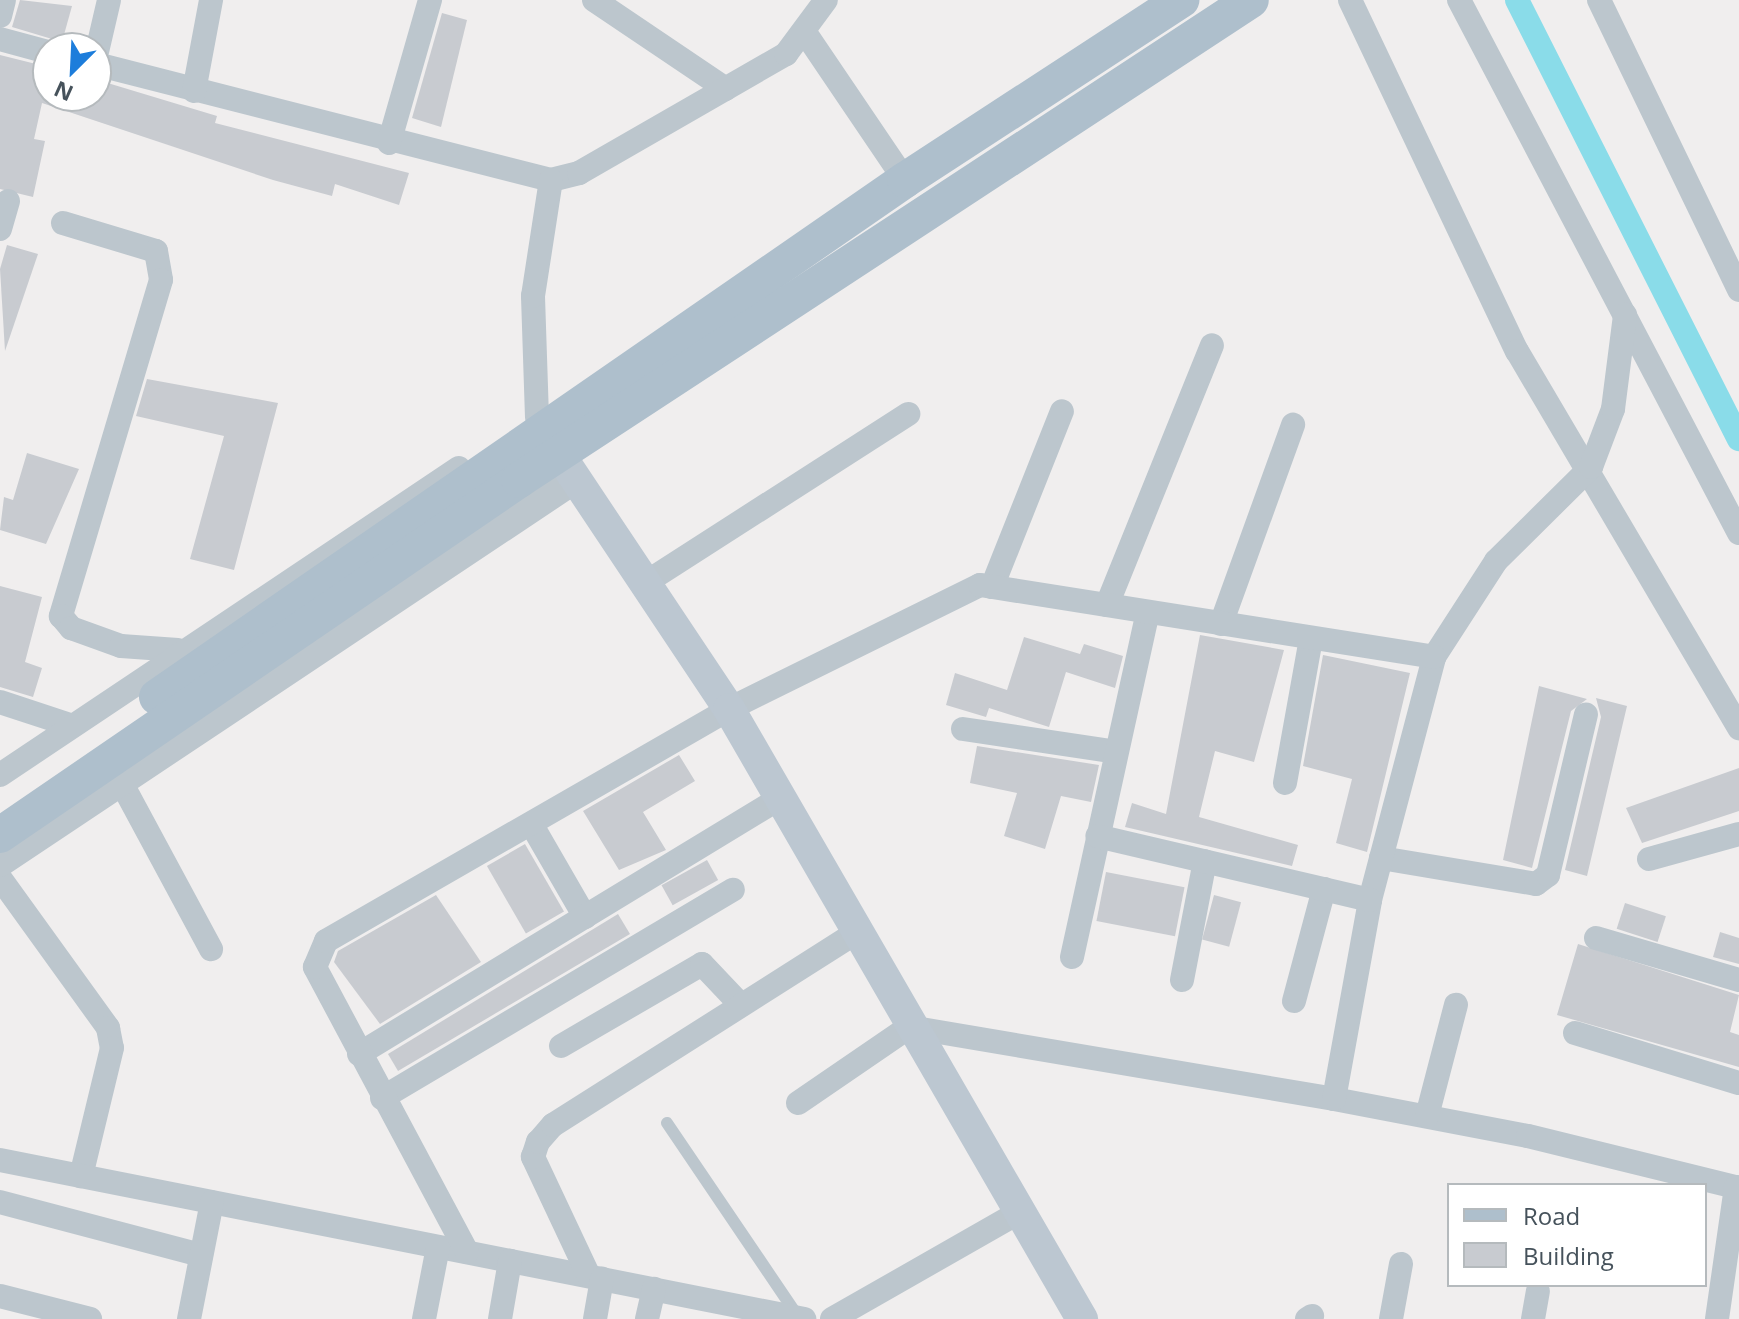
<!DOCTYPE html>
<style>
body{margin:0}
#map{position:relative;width:1739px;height:1319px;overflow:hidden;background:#f0eeee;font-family:"Open Sans",sans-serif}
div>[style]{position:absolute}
.canal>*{height:24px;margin:-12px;padding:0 12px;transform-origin:12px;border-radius:12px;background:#8adce9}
.building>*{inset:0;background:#c8cbd0;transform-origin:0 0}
.service>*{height:12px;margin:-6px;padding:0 6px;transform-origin:6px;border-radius:6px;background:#bcc6cd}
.minor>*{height:24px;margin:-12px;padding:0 12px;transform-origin:12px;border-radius:12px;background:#bcc6cd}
.tertiary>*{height:28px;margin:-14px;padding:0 14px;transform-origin:14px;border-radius:14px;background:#bcc6cd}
.secondary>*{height:32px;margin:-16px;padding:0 16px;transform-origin:16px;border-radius:16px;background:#bcc7d1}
.primary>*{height:36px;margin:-18px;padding:0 18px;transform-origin:18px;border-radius:18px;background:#aebfcc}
span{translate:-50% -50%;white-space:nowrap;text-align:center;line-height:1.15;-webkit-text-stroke:7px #fff;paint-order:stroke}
.legend{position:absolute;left:1447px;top:1183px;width:260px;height:104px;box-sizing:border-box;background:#fff;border:2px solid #b5babd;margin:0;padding:10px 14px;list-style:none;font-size:24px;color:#46525b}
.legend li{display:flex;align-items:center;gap:16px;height:40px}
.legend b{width:40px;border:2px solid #b5babd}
.north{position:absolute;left:32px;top:32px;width:80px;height:80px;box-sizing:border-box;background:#fff;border:2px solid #b5babd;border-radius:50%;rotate:204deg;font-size:22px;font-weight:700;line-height:32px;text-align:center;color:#46525b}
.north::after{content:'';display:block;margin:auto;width:28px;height:36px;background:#1d7ddb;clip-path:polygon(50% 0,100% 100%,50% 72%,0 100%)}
</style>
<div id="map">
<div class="canal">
<i style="left:1517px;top:0;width:492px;rotate:63.2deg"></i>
</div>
<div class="building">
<i style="clip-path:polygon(20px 0,72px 6px,62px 42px,12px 27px)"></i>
<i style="clip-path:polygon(442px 13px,467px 20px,441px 127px,412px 118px)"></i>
<i style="clip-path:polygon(0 55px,48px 67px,48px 96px,96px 96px,101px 81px,217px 116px,215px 123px,409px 173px,399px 205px,335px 184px,332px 196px,273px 180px,42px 103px,34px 139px,45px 141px,33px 197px,0 189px)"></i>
<i style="clip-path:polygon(7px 245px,38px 254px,5px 351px,0 269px)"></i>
<i style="clip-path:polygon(147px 379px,278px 403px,234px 570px,190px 559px,224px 436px,136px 416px)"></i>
<i style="clip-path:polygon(27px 453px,79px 469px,46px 544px,0 530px,4px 497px,13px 500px)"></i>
<i style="clip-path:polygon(0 586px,42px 597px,25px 662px,42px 668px,33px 697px,0 687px)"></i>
<i style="clip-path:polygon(1200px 635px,1284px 650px,1254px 762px,1215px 751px,1199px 817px,1298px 845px,1292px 866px,1125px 827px,1132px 803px,1166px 814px)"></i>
<i style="clip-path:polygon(1024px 637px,1080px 654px,1084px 644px,1123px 656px,1115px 688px,1066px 672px,1049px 727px,989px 708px,986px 717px,946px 705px,955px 673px,1007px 690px)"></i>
<i style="clip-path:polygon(1323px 655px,1410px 673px,1367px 852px,1336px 843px,1352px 779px,1303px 766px)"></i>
<i style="clip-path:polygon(1539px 686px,1587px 699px,1571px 711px,1532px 868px,1503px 860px)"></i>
<i style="clip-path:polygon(1596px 698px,1627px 706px,1587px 876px,1565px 870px,1601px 717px)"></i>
<i style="clip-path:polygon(977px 746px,1099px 765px,1091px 802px,1061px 796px,1045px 849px,1004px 836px,1017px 793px,970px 783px)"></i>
<i style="clip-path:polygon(679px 755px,695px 781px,643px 812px,666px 850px,619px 870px,583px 811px)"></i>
<i style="clip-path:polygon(1739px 768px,1739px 811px,1642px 843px,1626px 808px)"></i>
<i style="left:525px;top:844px;width:78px;height:44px;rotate:60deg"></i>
<i style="left:707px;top:860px;width:23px;height:52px;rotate:61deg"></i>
<i style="left:1106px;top:872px;width:80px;height:50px;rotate:11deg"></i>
<i style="clip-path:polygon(436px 895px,481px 962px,380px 1024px,334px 962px,338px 951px)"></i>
<i style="left:1214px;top:895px;width:28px;height:46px;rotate:15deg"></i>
<i style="left:1625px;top:903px;width:43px;height:27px;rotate:18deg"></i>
<i style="clip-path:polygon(618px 914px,630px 934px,398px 1071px,388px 1054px)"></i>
<i style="clip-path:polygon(1720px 932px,1739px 938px,1739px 964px,1713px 957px)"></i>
<i style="clip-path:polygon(1578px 944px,1739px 995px,1730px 1032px,1739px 1035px,1739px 1067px,1557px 1015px)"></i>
</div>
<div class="service">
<i style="left:667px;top:1123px;width:232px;rotate:55.9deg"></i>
</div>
<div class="minor">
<i style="left:594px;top:0;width:159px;rotate:34deg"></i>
<i style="left:1350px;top:0;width:389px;rotate:64.6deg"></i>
<i style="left:1517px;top:351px;width:438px;rotate:59.5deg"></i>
<i style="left:1459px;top:0;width:602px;rotate:62.29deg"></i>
<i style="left:1599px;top:0;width:322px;rotate:64.2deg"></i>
<i style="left:0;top:16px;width:16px;rotate:-76deg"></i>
<i style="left:806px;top:34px;width:176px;rotate:55.9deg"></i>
<i style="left:0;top:39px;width:50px;rotate:15.2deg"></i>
<i style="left:96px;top:56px;width:57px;rotate:-76.9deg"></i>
<i style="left:96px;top:64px;width:470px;rotate:14.3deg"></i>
<i style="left:551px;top:180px;width:29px;rotate:-14deg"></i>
<i style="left:579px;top:173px;width:239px;rotate:-29.9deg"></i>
<i style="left:786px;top:54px;width:67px;rotate:-53.5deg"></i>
<i style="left:194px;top:91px;width:93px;rotate:-79.4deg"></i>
<i style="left:389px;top:143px;width:149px;rotate:-74deg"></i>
<i style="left:63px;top:223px;width:97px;rotate:16.8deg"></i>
<i style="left:156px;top:251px;width:29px;rotate:80deg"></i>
<i style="left:161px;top:280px;width:351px;rotate:106.6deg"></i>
<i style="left:61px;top:616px;width:16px;rotate:50deg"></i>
<i style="left:71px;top:628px;width:53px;rotate:19.8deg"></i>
<i style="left:121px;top:646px;width:57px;rotate:4deg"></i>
<i style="left:0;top:229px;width:29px;rotate:-74deg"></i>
<i style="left:537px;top:417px;width:121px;rotate:-91.9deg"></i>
<i style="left:533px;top:296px;width:117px;rotate:-81.2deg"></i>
<i style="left:645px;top:583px;width:313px;rotate:-32.7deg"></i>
<i style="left:992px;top:587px;width:189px;rotate:-68.3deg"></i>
<i style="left:1107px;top:605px;width:280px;rotate:-68deg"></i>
<i style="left:1221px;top:624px;width:212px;rotate:-70.1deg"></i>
<i style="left:0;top:702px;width:74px;rotate:18.2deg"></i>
<i style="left:963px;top:729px;width:155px;rotate:8.5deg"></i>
<i style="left:0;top:775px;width:552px;rotate:-33.78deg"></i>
<i style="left:121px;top:782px;width:190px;rotate:61.7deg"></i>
<i style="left:1285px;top:783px;width:147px;rotate:-79.8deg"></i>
<i style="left:533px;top:827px;width:104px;rotate:60deg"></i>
<i style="left:1381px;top:858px;width:157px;rotate:9.5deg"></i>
<i style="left:1536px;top:884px;width:15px;rotate:-37deg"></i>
<i style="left:1548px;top:875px;width:165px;rotate:-76.7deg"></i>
<i style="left:1649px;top:859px;width:93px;rotate:-15.5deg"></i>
<i style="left:0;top:878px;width:185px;rotate:54.2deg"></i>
<i style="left:108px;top:1028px;width:20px;rotate:79deg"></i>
<i style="left:112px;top:1048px;width:132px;rotate:103.6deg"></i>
<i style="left:1370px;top:900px;width:251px;rotate:-75.2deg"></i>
<i style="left:1434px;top:657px;width:114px;rotate:-57.1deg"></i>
<i style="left:1496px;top:561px;width:134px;rotate:-44.7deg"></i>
<i style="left:1591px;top:467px;width:62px;rotate:-69.2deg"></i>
<i style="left:1613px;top:409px;width:95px;rotate:-82.7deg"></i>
<i style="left:1596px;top:938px;width:149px;rotate:16.4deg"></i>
<i style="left:1072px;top:957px;width:353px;rotate:-77.6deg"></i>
<i style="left:1182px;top:980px;width:121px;rotate:-79.1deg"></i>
<i style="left:1294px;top:1001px;width:116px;rotate:-75deg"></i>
<i style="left:1575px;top:1033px;width:171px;rotate:17deg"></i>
<i style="left:561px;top:1046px;width:163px;rotate:-30.2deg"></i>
<i style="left:702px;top:964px;width:54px;rotate:46.5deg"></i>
<i style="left:359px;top:1054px;width:493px;rotate:-31.3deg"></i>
<i style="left:382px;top:1098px;width:408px;rotate:-30.7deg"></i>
<i style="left:1334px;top:1099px;width:197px;rotate:10.8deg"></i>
<i style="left:1528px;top:1136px;width:214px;rotate:13.8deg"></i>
<i style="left:1736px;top:1187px;width:133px;rotate:98.2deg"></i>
<i style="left:798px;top:1103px;width:135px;rotate:-34.4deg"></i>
<i style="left:909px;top:1027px;width:431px;rotate:9.6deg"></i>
<i style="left:1334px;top:1099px;width:202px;rotate:-79.7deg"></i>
<i style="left:1370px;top:900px;width:280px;rotate:-166.8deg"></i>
<i style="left:1427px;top:1116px;width:115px;rotate:-75.4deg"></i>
<i style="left:0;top:1160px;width:820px;rotate:11.19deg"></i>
<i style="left:0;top:1202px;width:208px;rotate:14.8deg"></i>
<i style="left:467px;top:1252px;width:323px;rotate:-118.1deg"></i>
<i style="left:315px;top:967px;width:28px;rotate:-67deg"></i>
<i style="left:326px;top:941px;width:465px;rotate:-29.9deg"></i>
<i style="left:729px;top:709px;width:280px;rotate:-26.3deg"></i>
<i style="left:980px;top:585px;width:460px;rotate:9deg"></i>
<i style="left:589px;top:1276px;width:132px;rotate:-115.2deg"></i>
<i style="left:533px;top:1157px;width:16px;rotate:-72deg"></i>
<i style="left:538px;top:1142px;width:23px;rotate:-49deg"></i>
<i style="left:553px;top:1125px;width:358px;rotate:-32.4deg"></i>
<i style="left:0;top:1296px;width:93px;rotate:14.3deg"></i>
<i style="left:189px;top:1319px;width:119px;rotate:-78.9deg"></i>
<i style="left:424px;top:1319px;width:73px;rotate:-79deg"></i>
<i style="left:500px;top:1319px;width:59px;rotate:-80.2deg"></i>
<i style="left:595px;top:1319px;width:41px;rotate:-80.1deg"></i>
<i style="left:647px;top:1319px;width:31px;rotate:-77deg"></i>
<i style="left:832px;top:1319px;width:218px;rotate:-29.7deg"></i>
<i style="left:1307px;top:1319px;width:6px;rotate:-31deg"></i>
<i style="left:1391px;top:1319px;width:56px;rotate:-79.7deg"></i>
<i style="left:1533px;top:1319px;width:28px;rotate:-80deg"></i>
</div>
<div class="tertiary">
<i style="left:0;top:863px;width:692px;rotate:-33.69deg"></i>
</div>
<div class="secondary">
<i style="left:545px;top:433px;width:332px;rotate:56.3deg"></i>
<i style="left:729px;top:709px;width:705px;rotate:59.94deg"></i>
</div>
<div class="primary">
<i style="left:157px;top:697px;width:909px;rotate:-34.65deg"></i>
<i style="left:905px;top:180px;width:330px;rotate:-33.1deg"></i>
<i style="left:0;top:835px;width:629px;rotate:-34.37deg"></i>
<i style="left:519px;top:480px;width:875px;rotate:-33.25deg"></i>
</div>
<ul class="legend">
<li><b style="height:10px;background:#aebfcc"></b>Road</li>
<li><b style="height:22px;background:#c8cbd0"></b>Building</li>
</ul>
<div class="north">N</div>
</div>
